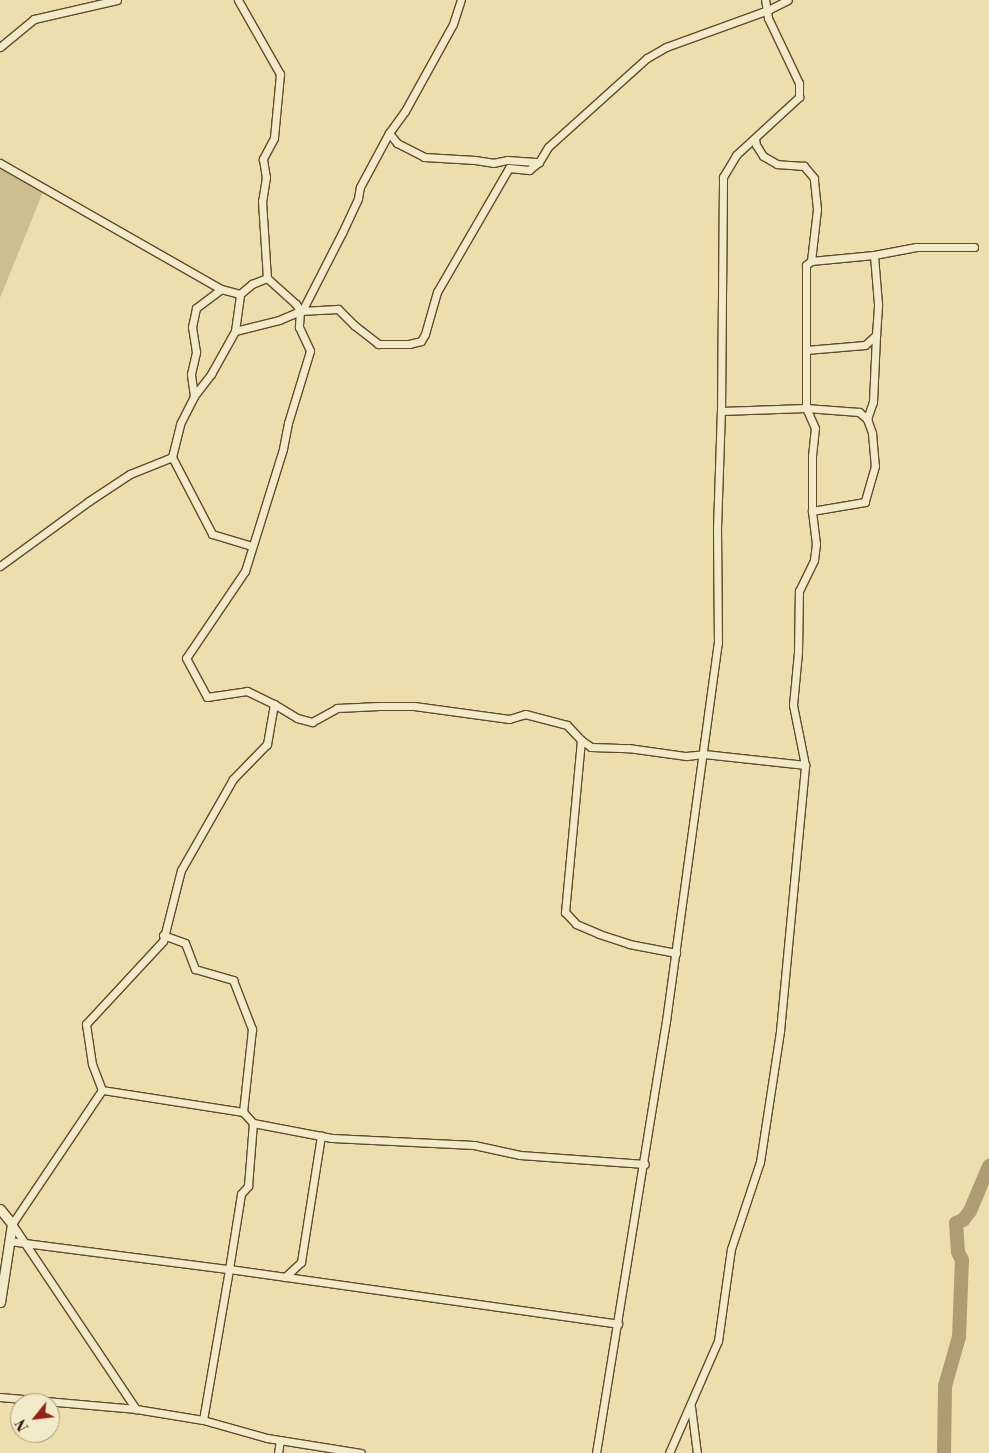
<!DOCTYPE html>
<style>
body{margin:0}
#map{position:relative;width:989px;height:1453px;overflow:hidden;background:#eddfad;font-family:"Libre Bodoni",serif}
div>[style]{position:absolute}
.green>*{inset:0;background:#cdbe90}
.river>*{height:14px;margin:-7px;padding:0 7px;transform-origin:7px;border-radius:7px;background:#ae9c72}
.roads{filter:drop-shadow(1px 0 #624b2b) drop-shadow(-1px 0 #624b2b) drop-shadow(0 1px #624b2b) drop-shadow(0 -1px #624b2b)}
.minor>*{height:7px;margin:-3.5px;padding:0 3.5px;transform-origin:3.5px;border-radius:3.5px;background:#f3eaca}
.tertiary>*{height:9px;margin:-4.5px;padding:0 4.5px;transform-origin:4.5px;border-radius:4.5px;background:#f3eaca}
span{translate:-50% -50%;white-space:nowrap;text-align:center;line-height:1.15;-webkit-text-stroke:4px #f3eaca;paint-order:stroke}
.north{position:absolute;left:10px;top:1393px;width:50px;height:50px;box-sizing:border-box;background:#f3eaca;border:1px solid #a69779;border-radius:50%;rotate:241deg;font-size:14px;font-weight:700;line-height:20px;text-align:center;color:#331a00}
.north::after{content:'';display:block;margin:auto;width:18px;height:22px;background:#8f2418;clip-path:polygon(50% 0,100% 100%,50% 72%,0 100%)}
</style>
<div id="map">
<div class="green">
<i style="clip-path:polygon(0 169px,43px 192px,0 298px)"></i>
</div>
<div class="river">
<i style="left:944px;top:1453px;width:67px;rotate:-89.1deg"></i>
<i style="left:945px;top:1386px;width:51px;rotate:-74.1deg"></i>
<i style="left:959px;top:1337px;width:77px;rotate:-87.8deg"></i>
<i style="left:962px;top:1260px;width:9px;rotate:-117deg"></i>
<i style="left:958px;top:1252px;width:29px;rotate:-94deg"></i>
<i style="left:956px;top:1223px;width:8px;rotate:-23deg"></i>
<i style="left:963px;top:1220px;width:11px;rotate:-52deg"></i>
<i style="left:970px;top:1211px;width:49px;rotate:-67.1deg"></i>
</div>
<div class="roads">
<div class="minor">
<i style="left:238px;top:0;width:85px;rotate:60.4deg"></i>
<i style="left:280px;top:74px;width:64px;rotate:95.4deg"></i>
<i style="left:274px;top:138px;width:24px;rotate:118deg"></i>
<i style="left:263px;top:159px;width:18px;rotate:81deg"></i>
<i style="left:266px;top:177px;width:24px;rotate:99deg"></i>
<i style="left:262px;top:201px;width:77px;rotate:86.3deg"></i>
<i style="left:0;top:47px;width:44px;rotate:-39.5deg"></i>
<i style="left:34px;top:19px;width:85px;rotate:-12.9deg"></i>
<i style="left:389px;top:133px;width:13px;rotate:51deg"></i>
<i style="left:397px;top:143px;width:30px;rotate:27deg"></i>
<i style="left:424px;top:157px;width:51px;rotate:3.4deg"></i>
<i style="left:475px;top:160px;width:18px;rotate:9deg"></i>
<i style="left:493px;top:163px;width:14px;rotate:-12deg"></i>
<i style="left:507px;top:160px;width:32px;rotate:4deg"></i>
<i style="left:0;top:163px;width:254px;rotate:29.7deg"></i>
<i style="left:221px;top:289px;width:20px;rotate:15deg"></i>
<i style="left:240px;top:294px;width:16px;rotate:-40deg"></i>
<i style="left:252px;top:284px;width:16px;rotate:-22deg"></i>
<i style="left:267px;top:278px;width:39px;rotate:42deg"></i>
<i style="left:296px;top:304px;width:8px;rotate:60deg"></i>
<i style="left:300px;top:311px;width:16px;rotate:94deg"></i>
<i style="left:299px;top:327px;width:26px;rotate:65deg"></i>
<i style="left:310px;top:351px;width:75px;rotate:107deg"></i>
<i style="left:288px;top:423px;width:26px;rotate:101deg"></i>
<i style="left:283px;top:449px;width:128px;rotate:107.3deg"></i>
<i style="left:245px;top:571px;width:105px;rotate:124.1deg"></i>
<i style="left:186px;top:658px;width:44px;rotate:61.7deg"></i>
<i style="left:207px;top:697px;width:40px;rotate:-8.5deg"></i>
<i style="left:247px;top:691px;width:30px;rotate:26deg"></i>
<i style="left:274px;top:704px;width:41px;rotate:99.9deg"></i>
<i style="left:267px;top:744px;width:49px;rotate:134.2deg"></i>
<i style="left:233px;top:779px;width:105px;rotate:119.7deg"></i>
<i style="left:181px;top:870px;width:73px;rotate:104.2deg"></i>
<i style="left:163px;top:941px;width:113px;rotate:132.9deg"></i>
<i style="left:86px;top:1024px;width:40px;rotate:81.5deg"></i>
<i style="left:92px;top:1064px;width:28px;rotate:69deg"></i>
<i style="left:102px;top:1090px;width:161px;rotate:123.9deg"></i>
<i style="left:12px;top:1224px;width:223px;rotate:56.2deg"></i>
<i style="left:811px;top:261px;width:63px;rotate:-5.4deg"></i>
<i style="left:874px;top:255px;width:43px;rotate:-10.8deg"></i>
<i style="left:916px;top:247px;width:58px"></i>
<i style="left:302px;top:311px;width:88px;rotate:-62.9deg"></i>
<i style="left:342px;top:233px;width:38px;rotate:-65deg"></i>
<i style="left:358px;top:198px;width:11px;rotate:-80deg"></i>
<i style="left:360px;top:187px;width:61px;rotate:-61.8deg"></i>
<i style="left:389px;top:133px;width:27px;rotate:-54deg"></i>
<i style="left:405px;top:111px;width:99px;rotate:-61.1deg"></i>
<i style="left:453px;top:24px;width:25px;rotate:-72deg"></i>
<i style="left:235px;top:331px;width:45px;rotate:-14deg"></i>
<i style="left:279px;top:320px;width:23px;rotate:-23deg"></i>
<i style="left:300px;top:311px;width:38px;rotate:-3deg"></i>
<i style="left:338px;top:309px;width:23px;rotate:45deg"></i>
<i style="left:354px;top:325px;width:31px;rotate:38deg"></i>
<i style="left:378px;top:344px;width:31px"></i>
<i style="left:409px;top:344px;width:12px;rotate:-14deg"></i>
<i style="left:421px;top:341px;width:8px;rotate:-60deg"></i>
<i style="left:425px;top:334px;width:44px;rotate:-74.1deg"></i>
<i style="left:437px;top:292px;width:143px;rotate:-59.9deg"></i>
<i style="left:509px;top:168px;width:20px;rotate:6deg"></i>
<i style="left:529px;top:170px;width:13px;rotate:-39deg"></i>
<i style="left:539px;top:162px;width:17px;rotate:-59deg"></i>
<i style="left:548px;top:147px;width:133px;rotate:-42deg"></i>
<i style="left:647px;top:58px;width:22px;rotate:-30deg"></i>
<i style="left:666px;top:47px;width:109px;rotate:-19.9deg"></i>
<i style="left:768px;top:10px;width:22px;rotate:-27deg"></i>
<i style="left:806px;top:350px;width:59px;rotate:-4.8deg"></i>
<i style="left:865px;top:345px;width:15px;rotate:-42deg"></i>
<i style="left:876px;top:335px;width:31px;rotate:-86deg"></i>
<i style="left:878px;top:304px;width:49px;rotate:-94.7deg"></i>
<i style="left:194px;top:396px;width:28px;rotate:-52deg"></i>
<i style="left:211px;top:374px;width:49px;rotate:-60.8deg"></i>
<i style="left:235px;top:331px;width:37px;rotate:-82deg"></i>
<i style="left:721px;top:411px;width:85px;rotate:-2deg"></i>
<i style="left:806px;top:408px;width:53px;rotate:4.3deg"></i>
<i style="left:859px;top:412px;width:11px;rotate:41deg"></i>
<i style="left:867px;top:419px;width:15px;rotate:70deg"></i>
<i style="left:872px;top:433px;width:33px;rotate:85deg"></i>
<i style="left:875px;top:466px;width:37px;rotate:106deg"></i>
<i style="left:865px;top:502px;width:54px;rotate:170.4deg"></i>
<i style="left:867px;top:419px;width:18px;rotate:-71deg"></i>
<i style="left:873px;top:402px;width:67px;rotate:-87.4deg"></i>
<i style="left:172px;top:457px;width:34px;rotate:-76deg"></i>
<i style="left:180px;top:424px;width:31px;rotate:-63deg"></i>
<i style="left:194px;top:396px;width:22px;rotate:-98deg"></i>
<i style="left:191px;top:374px;width:23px;rotate:-77deg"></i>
<i style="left:196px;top:352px;width:25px;rotate:-99deg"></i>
<i style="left:192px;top:327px;width:19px;rotate:-78deg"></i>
<i style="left:196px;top:308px;width:31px;rotate:-37deg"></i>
<i style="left:0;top:566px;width:110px;rotate:-36.1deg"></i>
<i style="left:89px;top:501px;width:49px;rotate:-33.4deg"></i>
<i style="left:130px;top:474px;width:45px;rotate:-22deg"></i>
<i style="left:172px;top:457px;width:87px;rotate:62.5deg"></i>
<i style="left:212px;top:534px;width:42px;rotate:16.7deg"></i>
<i style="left:274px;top:704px;width:27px;rotate:31deg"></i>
<i style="left:297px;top:718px;width:16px;rotate:15deg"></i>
<i style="left:312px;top:722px;width:29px;rotate:-29deg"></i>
<i style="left:337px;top:708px;width:42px;rotate:-2.7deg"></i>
<i style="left:379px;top:706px;width:35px"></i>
<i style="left:414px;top:706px;width:96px;rotate:7.8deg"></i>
<i style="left:509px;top:719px;width:17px;rotate:-17deg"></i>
<i style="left:525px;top:714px;width:43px;rotate:14.7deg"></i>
<i style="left:567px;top:725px;width:21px;rotate:47deg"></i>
<i style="left:581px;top:740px;width:12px;rotate:35deg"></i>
<i style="left:591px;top:747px;width:37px;rotate:2deg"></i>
<i style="left:628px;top:748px;width:59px;rotate:7.9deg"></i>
<i style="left:686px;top:756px;width:18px;rotate:-6deg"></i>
<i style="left:704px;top:754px;width:102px;rotate:6.2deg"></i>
<i style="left:581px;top:740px;width:173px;rotate:95.3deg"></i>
<i style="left:565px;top:912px;width:16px;rotate:47deg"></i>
<i style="left:576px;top:924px;width:25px;rotate:23deg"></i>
<i style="left:599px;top:934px;width:32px;rotate:18deg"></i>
<i style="left:629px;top:944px;width:48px;rotate:10.8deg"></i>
<i style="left:163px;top:935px;width:23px;rotate:20deg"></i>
<i style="left:185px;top:943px;width:28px;rotate:69deg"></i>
<i style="left:195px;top:969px;width:40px;rotate:16deg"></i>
<i style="left:233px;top:980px;width:53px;rotate:68.8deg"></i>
<i style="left:252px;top:1029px;width:83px;rotate:96.2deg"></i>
<i style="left:253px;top:1123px;width:80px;rotate:10.8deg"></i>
<i style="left:332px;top:1138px;width:142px;rotate:2.8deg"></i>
<i style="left:474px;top:1145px;width:47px;rotate:12.3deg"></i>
<i style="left:520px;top:1155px;width:125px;rotate:4.1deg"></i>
<i style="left:9px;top:1241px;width:222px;rotate:7.3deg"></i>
<i style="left:229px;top:1269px;width:76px;rotate:-80.9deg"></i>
<i style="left:241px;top:1194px;width:11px;rotate:-49deg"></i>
<i style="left:248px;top:1186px;width:63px;rotate:-85.5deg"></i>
<i style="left:253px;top:1123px;width:15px;rotate:-132deg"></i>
<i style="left:243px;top:1112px;width:143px;rotate:-171.1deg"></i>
<i style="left:285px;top:1277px;width:22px;rotate:-43deg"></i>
<i style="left:301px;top:1262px;width:128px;rotate:-81deg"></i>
<i style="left:0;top:1397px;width:137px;rotate:5deg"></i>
<i style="left:136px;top:1409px;width:68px;rotate:9.3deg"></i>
<i style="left:203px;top:1420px;width:66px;rotate:15.7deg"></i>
<i style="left:267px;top:1438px;width:95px;rotate:9.1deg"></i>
<i style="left:691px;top:1407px;width:46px;rotate:82.6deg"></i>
<i style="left:203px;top:1420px;width:153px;rotate:-80.2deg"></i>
<i style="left:229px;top:1269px;width:393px;rotate:8deg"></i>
<i style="left:278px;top:1453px;width:13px;rotate:-81deg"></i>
<i style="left:596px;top:1453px;width:438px;rotate:-80.8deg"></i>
<i style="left:666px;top:1021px;width:382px;rotate:-82.2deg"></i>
<i style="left:718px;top:643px;width:114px;rotate:-90.5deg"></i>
<i style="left:717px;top:529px;width:118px;rotate:-88.1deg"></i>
<i style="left:721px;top:411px;width:234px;rotate:-89.5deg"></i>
<i style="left:723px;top:177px;width:26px;rotate:-59deg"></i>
<i style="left:736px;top:155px;width:86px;rotate:-42.6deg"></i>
<i style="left:799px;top:97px;width:14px;rotate:-90deg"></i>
<i style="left:799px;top:83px;width:72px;rotate:-115.5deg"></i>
<i style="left:768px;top:18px;width:18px;rotate:-99deg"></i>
<i style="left:669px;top:1453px;width:122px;rotate:-66.4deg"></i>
<i style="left:718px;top:1341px;width:93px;rotate:-82deg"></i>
<i style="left:731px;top:1249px;width:92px;rotate:-71.6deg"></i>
<i style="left:760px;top:1162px;width:133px;rotate:-81.3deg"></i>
<i style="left:780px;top:1031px;width:267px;rotate:-84.6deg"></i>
<i style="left:805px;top:765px;width:61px;rotate:-101.3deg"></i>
<i style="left:793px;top:705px;width:53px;rotate:-84.6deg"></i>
<i style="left:798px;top:652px;width:61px;rotate:-89.1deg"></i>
<i style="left:799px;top:591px;width:34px;rotate:-64deg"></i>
<i style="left:814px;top:560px;width:16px;rotate:-83deg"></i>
<i style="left:816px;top:544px;width:33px;rotate:-97deg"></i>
<i style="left:812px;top:511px;width:55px;rotate:-90deg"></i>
<i style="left:812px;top:456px;width:28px;rotate:-84deg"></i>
<i style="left:815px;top:428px;width:22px;rotate:-114deg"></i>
<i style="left:806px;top:408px;width:143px;rotate:-90deg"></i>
<i style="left:806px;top:265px;width:6px;rotate:-39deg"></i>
<i style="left:811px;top:261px;width:52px;rotate:-83.4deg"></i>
<i style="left:817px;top:209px;width:31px;rotate:-96deg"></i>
<i style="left:814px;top:178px;width:16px;rotate:-130deg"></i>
<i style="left:804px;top:166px;width:27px;rotate:-176deg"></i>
<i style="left:777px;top:164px;width:16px;rotate:-150deg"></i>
<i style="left:763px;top:156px;width:13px;rotate:-122deg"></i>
<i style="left:756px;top:145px;width:6px;rotate:-99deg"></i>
</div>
<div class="tertiary">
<i style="left:0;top:1209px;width:19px;rotate:51deg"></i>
<i style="left:12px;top:1224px;width:79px;rotate:98.7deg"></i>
</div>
</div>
<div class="north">N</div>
</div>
